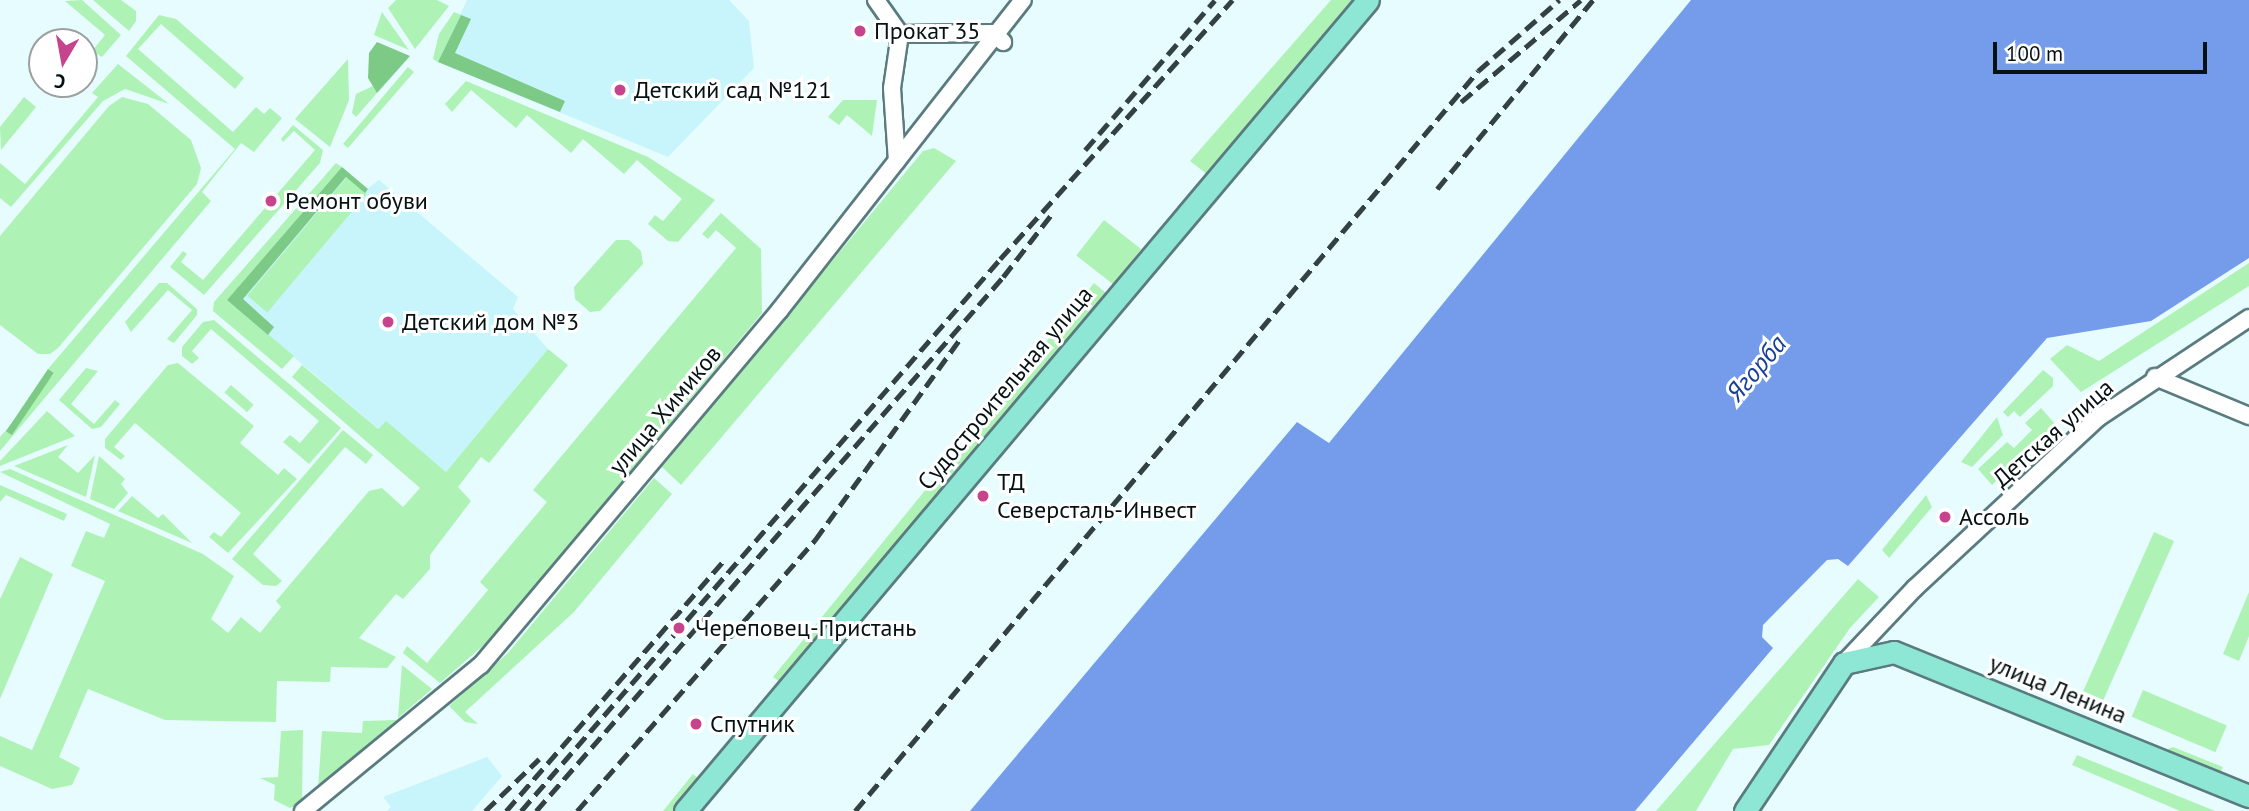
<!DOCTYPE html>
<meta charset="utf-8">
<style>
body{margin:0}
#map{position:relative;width:2249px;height:811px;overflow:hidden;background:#e7fcff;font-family:"PT Sans",sans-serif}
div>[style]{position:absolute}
.built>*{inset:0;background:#c7f5fb}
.green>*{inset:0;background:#aff2b6;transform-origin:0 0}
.forest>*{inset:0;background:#7cca85;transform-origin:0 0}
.water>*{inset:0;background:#749cea}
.roads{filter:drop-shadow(2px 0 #5a7b7f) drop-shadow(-2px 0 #5a7b7f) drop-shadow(0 2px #5a7b7f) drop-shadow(0 -2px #5a7b7f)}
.minor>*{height:16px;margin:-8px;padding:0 8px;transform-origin:8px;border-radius:8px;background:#fff}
.major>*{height:21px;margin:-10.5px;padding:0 10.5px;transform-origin:10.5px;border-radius:10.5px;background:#8ee6d4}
.rail>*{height:4.5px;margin-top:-2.25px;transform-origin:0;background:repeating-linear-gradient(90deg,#334142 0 14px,transparent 0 21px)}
.dots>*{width:19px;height:19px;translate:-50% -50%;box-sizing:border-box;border:4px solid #fff;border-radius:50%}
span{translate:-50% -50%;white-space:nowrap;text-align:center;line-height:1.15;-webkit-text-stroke:6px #fff;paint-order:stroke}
.poi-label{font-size:24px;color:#051112}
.left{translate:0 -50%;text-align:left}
.street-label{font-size:24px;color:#051112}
.water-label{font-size:26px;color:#183f99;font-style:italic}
.north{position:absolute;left:28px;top:28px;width:70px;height:70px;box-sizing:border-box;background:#fff;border:2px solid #9ba0a0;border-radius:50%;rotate:190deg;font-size:19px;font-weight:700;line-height:28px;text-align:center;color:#051112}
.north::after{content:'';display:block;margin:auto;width:24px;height:32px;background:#c6448b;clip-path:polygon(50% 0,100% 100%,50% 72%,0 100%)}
.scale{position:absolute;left:1993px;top:42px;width:214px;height:32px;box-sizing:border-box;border:4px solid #051112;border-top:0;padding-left:9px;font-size:21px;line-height:24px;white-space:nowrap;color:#051112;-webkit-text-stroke:5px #fff;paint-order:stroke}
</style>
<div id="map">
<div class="built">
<i style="clip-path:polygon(467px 0,729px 0,749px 21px,754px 68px,668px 157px,438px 62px)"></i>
<i style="clip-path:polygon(342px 167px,367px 189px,379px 180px,518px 297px,513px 309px,548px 349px,446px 472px,386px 422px,378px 429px,227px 300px)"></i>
<i style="clip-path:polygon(487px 757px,502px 776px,472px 811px,387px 811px,391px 807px,383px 797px)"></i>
</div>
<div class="green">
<i style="clip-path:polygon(82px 0,121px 35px,102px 57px,92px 51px,105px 35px,65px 1px)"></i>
<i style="clip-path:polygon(93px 0,121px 0,136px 11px,136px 21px,129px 31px)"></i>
<i style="clip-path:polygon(396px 0,437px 0,449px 6px,415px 49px,388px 8px)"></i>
<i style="clip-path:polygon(1331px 0,1357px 0,1208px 175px,1190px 161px)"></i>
<i style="clip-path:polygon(382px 12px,409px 50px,374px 35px)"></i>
<i style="clip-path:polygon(454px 12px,461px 15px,438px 62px,433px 59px,439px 34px)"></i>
<i style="clip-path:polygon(159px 15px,176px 19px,244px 78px,235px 89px,161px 24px,138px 49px,233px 132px,256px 107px,264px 114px,270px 108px,282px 118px,254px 152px,241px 143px,202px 192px,211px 201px,0 451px,0 437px,54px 374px,48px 369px,235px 149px,126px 56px)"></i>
<i style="clip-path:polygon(348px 59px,349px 100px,330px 147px,295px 119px)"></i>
<i style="clip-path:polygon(118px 64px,169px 104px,125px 89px,103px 101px,11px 207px,0 198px,0 163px,25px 184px,98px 97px,92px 93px)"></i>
<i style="clip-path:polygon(408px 67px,414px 72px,348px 148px,343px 144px)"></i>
<i style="clip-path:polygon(466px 81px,648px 157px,715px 200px,678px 242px,668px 241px,648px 224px,655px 215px,663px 221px,682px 199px,637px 160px,624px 174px,583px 139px,571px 153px,527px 115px,516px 128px,471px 90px,452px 112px,445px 104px)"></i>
<i style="clip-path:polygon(373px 86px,377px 93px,356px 117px,352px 113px,356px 94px)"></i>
<i style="clip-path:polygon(24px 97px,36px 107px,1px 150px,0 127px)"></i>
<i style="clip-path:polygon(122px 97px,148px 104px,191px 140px,201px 168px,197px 184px,58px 348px,50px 354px,38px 354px,0 325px,0 236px,109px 106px)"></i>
<i style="clip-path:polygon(843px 100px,877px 100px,872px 136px,847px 115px,839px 125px,828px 117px)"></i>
<i style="clip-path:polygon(293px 125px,323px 150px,320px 163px,204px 295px,170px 267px,183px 251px,187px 254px,181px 262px,203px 280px,315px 150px,294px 131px,283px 142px,281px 139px)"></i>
<i style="clip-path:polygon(934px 148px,956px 161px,681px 485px,662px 467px,923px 151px)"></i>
<i style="clip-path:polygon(336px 163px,342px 167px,227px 300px,294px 356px,282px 369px,213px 311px,214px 302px)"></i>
<i style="left:347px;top:177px;width:26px;height:155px;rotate:40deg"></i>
<i style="clip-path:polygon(721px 213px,761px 249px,762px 313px,493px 637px,440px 683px,403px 653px,407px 646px,427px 663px,488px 590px,480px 582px,547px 502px,533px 490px,736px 248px,716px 230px,708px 239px,702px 234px)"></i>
<i style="left:1104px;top:220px;width:47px;height:45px;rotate:38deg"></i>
<i style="clip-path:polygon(616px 240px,629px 240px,641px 251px,643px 264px,600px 311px,590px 312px,575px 299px,574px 287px)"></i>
<i style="clip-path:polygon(2249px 263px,2249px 286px,2081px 392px,2050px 359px,2067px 345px,2099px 361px)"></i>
<i style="clip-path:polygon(159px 283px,167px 283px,197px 309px,197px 315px,174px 343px,167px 339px,192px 310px,168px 290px,131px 332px,125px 322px)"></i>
<i style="clip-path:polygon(1094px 283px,1106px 293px,780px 682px,773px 677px)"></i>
<i style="clip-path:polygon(214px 320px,341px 428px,309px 464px,283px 442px,290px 435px,300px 443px,319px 421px,211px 329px,192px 351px,199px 358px,192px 364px,182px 356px,182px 347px,203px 322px)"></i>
<i style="clip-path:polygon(548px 349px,568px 365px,489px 463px,481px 457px,458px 487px,471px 501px,430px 555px,430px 569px,403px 599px,396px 594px,359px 638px,396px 657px,387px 668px,331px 667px,330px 682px,277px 681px,276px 722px,165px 720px,88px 689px,59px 757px,80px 768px,72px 785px,52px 789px,0 766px,0 736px,32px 750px,105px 581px,71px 566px,86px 531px,104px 538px,110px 524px,0 472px,10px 469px,203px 554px,234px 576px,211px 619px,228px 633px,241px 617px,260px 633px,281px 607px,276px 601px,369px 491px,382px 488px,403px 507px,420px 488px,292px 377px,302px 365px,378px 429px,386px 421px,446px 472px)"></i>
<i style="clip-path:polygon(178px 363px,254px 426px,240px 443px,278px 475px,284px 468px,297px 479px,228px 553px,209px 537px,214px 532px,221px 537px,241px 513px,135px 423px,114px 447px,125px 456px,121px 460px,105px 448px,105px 439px,168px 365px)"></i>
<i style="clip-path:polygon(86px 368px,98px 371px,71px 404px,94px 424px,115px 400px,120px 404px,101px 427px,92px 429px,59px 400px)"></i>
<i style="clip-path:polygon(2043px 370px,2053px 378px,2053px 386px,2020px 417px,2014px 411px,2008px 417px,2003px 412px)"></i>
<i style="left:231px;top:385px;width:30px;height:10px;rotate:41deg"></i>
<i style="clip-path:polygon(2041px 408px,2056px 425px,1992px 485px,1978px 469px,2007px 442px,2014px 448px,2032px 430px,2025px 423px)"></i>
<i style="clip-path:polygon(47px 411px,75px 436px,0 466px,0 461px)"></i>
<i style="clip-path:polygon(1997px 417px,2003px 435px,1972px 467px,1961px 462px)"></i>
<i style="clip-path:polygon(343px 430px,373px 455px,366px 464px,345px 447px,253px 554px,282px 581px,276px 586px,263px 585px,232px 559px)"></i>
<i style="clip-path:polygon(68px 445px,58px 457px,78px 473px,95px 455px,86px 497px,14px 466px)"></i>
<i style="clip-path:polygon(99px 456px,125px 479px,121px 484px,128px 493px,114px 509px,90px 499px)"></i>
<i style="clip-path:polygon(654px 478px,672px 494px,574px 612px,465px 712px,478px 724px,465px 722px,449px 706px,508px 653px)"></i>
<i style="clip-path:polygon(0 485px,67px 514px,64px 521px,6px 495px,0 502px)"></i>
<i style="clip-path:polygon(1926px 495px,1932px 507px,1889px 558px,1882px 550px)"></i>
<i style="clip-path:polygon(132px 496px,158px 518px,163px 514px,192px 543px,118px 511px)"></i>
<i style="left:2154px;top:532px;width:22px;height:174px;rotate:24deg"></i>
<i style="clip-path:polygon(20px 557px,53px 574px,0 699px,0 599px)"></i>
<i style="clip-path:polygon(1858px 579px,1879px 597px,1850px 628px,1769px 745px,1733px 749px,1696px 811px,1656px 811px)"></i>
<i style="clip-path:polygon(2249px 592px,2249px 636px,2239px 661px,2223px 654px)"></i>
<i style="clip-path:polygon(402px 665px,432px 689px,398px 718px)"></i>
<i style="left:2143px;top:690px;width:91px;height:29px;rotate:23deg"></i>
<i style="clip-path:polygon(397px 720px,318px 789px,322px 731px,362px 733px,363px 721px)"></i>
<i style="clip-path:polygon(303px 730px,302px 803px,290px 808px,274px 800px,275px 785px,260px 778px,278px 777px,281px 731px)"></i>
<i style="clip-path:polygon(2173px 747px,2223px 767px,2220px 774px,2163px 751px)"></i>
<i style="clip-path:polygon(2077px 755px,2215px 811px,2180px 811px,2072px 765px)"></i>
<i style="clip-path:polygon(693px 774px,703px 782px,679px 811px,663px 811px)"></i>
</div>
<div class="forest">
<i style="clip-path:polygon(461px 15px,471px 19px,455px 53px,565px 101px,560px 112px,438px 62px)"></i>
<i style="clip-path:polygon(377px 42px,410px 56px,377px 93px,368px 78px,369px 53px)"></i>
<i style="clip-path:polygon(342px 167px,368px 189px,365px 193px,346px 177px,243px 299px,274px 327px,268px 335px,227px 300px)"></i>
<i style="left:48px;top:369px;width:7px;height:75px;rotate:34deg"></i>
</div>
<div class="water">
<i style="clip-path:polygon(1691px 0,2249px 0,2249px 258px,2151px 321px,2047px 338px,1848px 566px,1838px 559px,1827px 560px,1763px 625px,1762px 637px,1773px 648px,1635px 811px,970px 811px,1297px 422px,1329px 443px)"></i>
</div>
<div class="roads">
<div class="minor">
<i style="left:876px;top:0;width:42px;rotate:54.8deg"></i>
<i style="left:900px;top:34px;width:55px;rotate:98.4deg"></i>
<i style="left:892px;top:88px;width:73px;rotate:86.1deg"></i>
<i style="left:900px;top:34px;width:94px;rotate:-0.6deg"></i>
<i style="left:994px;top:33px;width:13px;rotate:45deg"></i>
<i style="left:2155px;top:377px;width:102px;rotate:22.5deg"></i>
<i style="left:1844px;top:663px;width:103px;rotate:-46.6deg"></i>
<i style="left:1915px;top:588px;width:250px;rotate:-42.9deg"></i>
<i style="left:2098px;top:418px;width:181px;rotate:-33.5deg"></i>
<i style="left:303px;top:811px;width:230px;rotate:-39.4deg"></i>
<i style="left:481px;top:665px;width:463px;rotate:-49.9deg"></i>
<i style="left:779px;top:311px;width:395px;rotate:-51.9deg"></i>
</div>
<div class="major">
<i style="left:685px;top:811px;width:1060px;rotate:-49.9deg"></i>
<i style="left:1745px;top:811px;width:178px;rotate:-56.2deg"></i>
<i style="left:1844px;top:663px;width:51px;rotate:-12.4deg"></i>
<i style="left:1894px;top:652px;width:383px;rotate:22.1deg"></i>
</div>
</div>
<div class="rail">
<i style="left:1461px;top:102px;width:157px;rotate:-40.4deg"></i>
<i style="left:1085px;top:150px;width:198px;rotate:-49.1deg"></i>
<i style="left:1437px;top:189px;width:245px;rotate:-50.5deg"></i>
<i style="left:485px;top:811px;width:75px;rotate:-43.9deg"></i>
<i style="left:506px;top:811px;width:332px;rotate:-49deg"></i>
<i style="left:521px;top:811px;width:731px;rotate:-49.05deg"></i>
<i style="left:1000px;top:259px;width:348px;rotate:-48.1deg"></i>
<i style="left:536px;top:811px;width:709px;rotate:-48.83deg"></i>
<i style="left:1003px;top:277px;width:78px;rotate:-52.3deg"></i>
<i style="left:577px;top:811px;width:361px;rotate:-48.7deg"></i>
<i style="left:815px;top:540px;width:251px;rotate:-54.2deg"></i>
<i style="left:855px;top:811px;width:967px;rotate:-49.91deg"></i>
<i style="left:1478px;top:71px;width:108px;rotate:-41.2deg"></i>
</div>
<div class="dots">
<i style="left:860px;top:31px;background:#c6448b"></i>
<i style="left:620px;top:90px;background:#c6448b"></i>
<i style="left:271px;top:201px;background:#c6448b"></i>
<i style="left:388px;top:322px;background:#c6448b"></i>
<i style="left:983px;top:496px;background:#c6448b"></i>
<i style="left:1945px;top:517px;background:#c6448b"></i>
<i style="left:679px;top:628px;background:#c6448b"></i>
<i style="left:696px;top:724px;background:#c6448b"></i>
</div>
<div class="poi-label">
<span class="left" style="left:874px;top:31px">Прокат 35</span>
<span class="left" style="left:634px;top:90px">Детский сад №121</span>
<span class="left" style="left:285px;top:201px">Ремонт обуви</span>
<span class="left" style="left:402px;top:322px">Детский дом №3</span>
<span class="left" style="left:997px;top:496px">ТД<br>Северсталь-Инвест</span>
<span class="left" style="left:1959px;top:517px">Ассоль</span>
<span class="left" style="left:695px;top:628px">Череповец-Пристань</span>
<span class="left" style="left:710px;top:724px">Спутник</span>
</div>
<div class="street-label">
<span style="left:1005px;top:388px;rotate:-50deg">Судостроительная улица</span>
<span style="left:665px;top:410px;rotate:-50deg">улица Химиков</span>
<span style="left:2053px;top:433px;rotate:-41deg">Детская улица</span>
<span style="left:2058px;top:689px;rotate:22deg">улица Ленина</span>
</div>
<div class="water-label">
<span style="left:1756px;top:368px;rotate:-50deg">Ягорба</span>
</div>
<div class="north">С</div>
<div class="scale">100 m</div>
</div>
